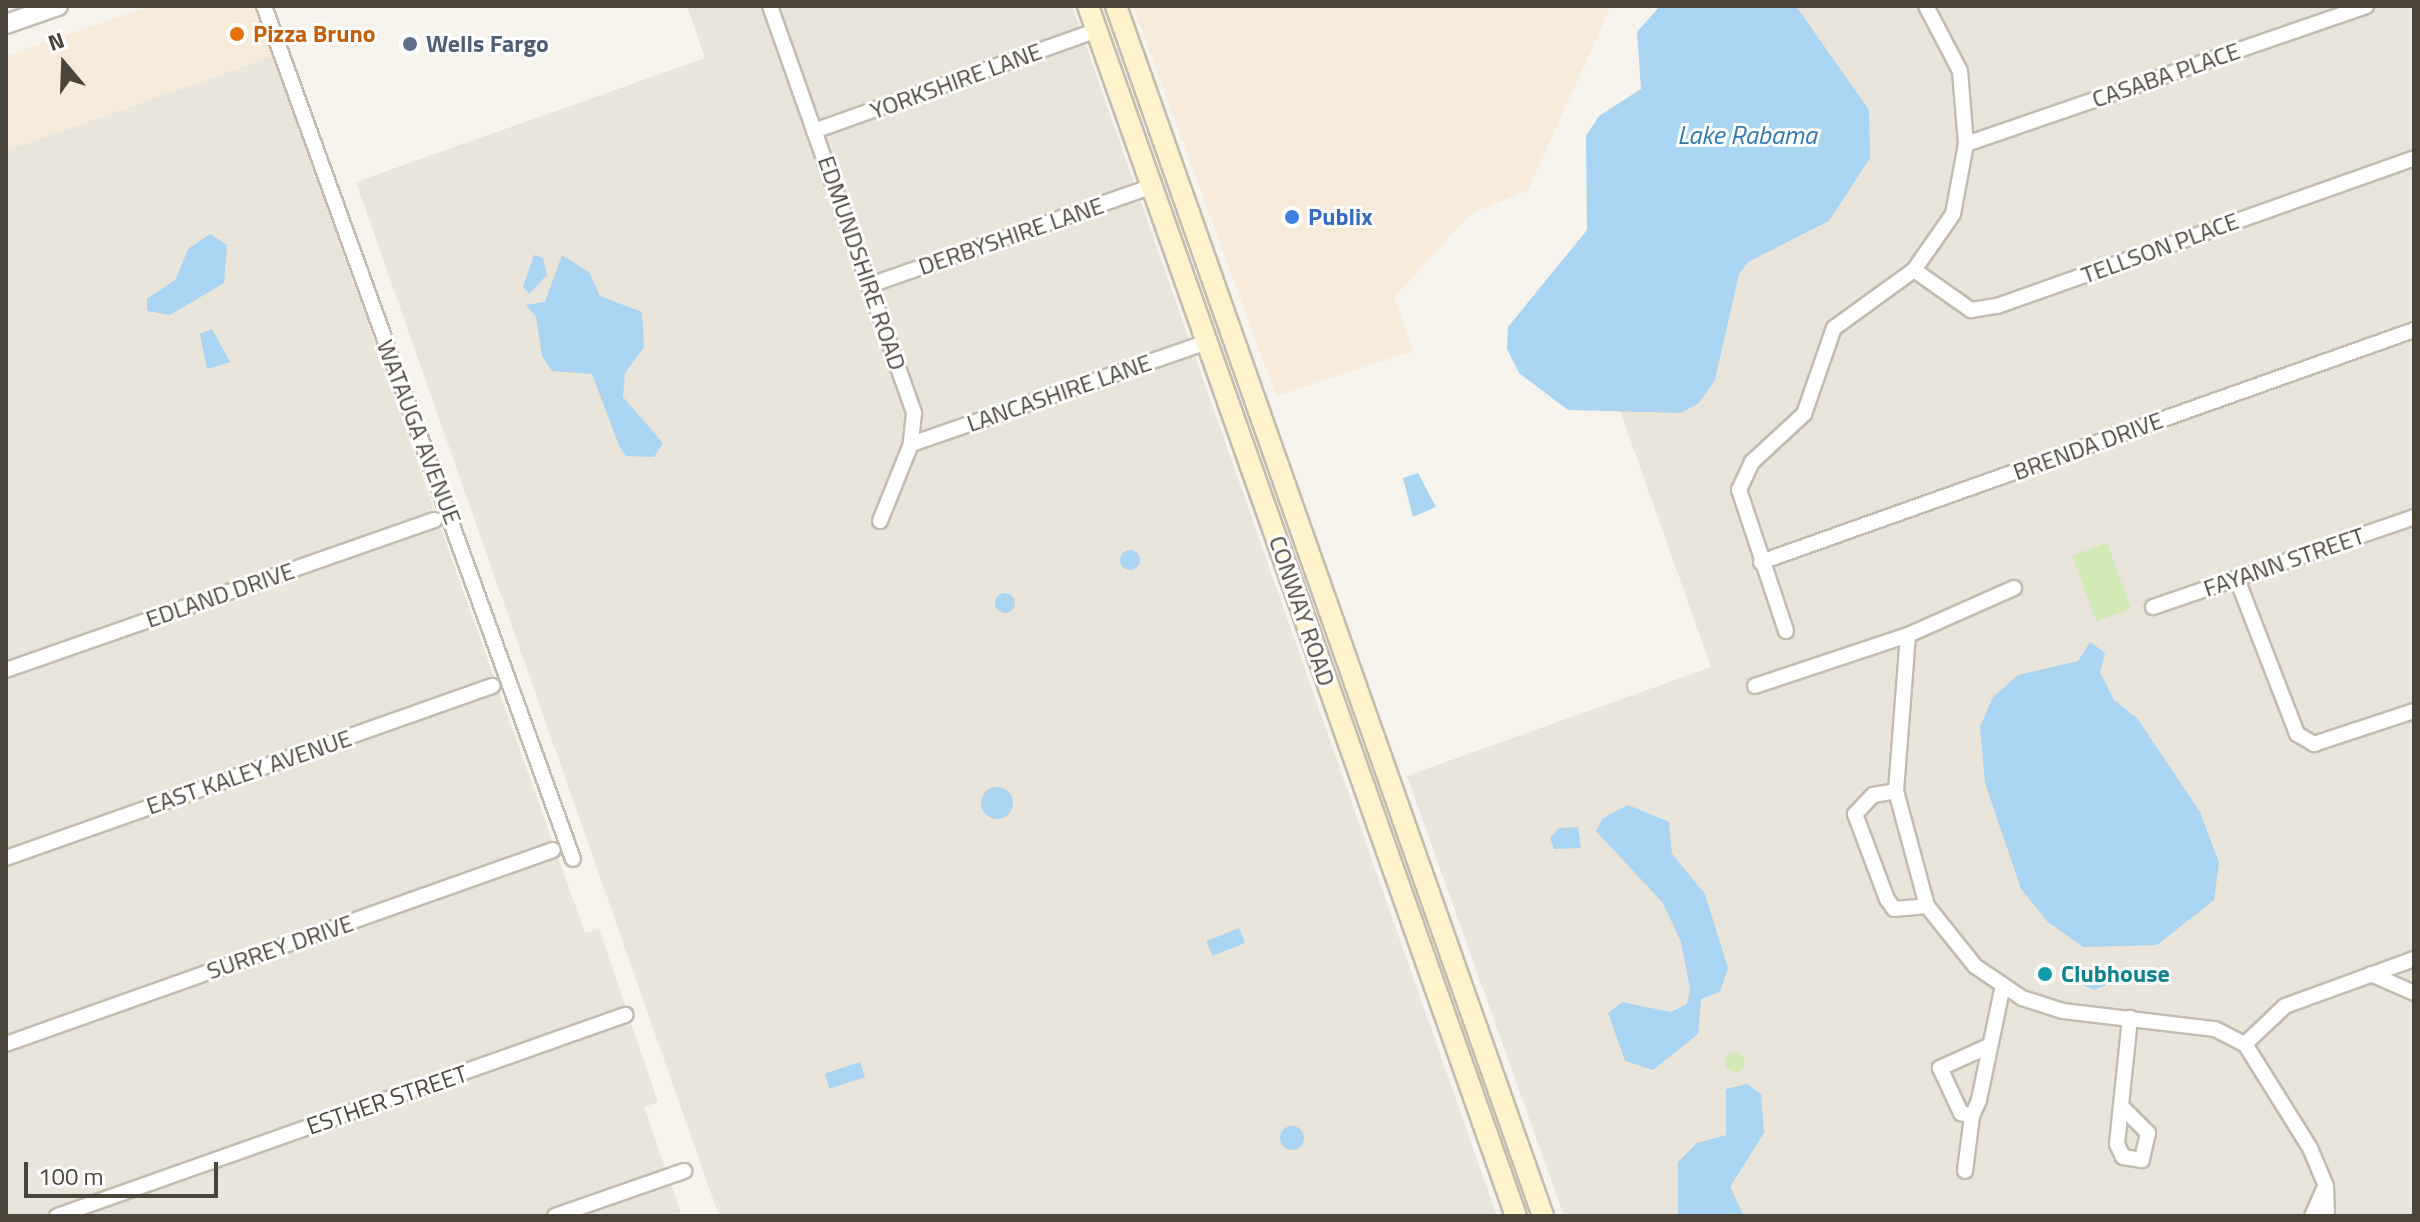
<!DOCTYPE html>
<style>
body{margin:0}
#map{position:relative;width:2420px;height:1222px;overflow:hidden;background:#f6f3ec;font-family:"Titillium Web",sans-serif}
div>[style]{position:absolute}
.residential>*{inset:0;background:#eae5da}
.commercial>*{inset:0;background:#f7ead8}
.green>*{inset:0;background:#d2eab5;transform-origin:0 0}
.round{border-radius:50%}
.water>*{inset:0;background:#a9d4f2;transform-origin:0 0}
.roads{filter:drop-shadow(2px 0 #c2bbae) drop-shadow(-2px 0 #c2bbae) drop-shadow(0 2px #c2bbae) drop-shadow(0 -2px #c2bbae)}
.minor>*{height:14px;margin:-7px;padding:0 7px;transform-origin:7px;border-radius:7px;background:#fff}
.tertiary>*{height:18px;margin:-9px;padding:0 9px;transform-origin:9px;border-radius:9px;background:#fff}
.secondary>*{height:20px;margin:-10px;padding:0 10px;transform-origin:10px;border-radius:10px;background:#fff3cd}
.dots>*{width:22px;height:22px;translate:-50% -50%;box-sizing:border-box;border:4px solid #fff;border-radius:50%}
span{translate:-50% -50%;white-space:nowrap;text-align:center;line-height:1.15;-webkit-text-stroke:6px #fff;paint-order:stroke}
.food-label{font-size:24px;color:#c56008;font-weight:700}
.left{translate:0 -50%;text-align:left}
.service-label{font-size:24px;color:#4e5e75;font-weight:700}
.street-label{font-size:24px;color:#4b4439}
.shop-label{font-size:24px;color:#366cbe;font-weight:700}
.culture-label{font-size:24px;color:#0d838f;font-weight:700}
.water-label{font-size:26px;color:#2e7ab2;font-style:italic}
.frame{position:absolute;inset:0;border:8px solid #4b4439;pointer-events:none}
.north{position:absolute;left:24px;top:24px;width:80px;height:80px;-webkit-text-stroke:6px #fff;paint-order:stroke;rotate:341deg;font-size:22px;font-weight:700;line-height:32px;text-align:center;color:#4b4439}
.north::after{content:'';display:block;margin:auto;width:28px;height:36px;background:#4b4439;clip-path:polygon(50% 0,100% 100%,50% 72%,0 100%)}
.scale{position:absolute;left:24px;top:1162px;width:194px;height:36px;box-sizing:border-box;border:4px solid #4b4439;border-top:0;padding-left:10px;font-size:24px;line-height:28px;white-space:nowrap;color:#4b4439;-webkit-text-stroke:6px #fff;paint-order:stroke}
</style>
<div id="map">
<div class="residential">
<i style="clip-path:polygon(687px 6px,1072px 6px,1497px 1216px,719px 1216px,356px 182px,705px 58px)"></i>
<i style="clip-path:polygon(1673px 6px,2414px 6px,2414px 1216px,1564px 1216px,1407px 776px,1711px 667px,1580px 298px)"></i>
<i style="clip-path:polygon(273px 56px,585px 933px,599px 929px,658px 1102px,644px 1107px,682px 1216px,6px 1216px,6px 151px)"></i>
</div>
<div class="commercial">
<i style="clip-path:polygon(150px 6px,256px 6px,273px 56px,6px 151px,6px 56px)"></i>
<i style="clip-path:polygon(1133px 6px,1611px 6px,1528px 190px,1471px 214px,1394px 297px,1413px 351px,1276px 396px)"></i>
</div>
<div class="green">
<i style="left:2107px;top:543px;width:70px;height:37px;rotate:70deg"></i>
<i class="round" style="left:1725px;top:1052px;width:20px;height:20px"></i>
</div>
<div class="water">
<i style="clip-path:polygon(1660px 6px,1796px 6px,1869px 110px,1870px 158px,1829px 221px,1748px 262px,1739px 274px,1715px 380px,1699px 403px,1681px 413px,1568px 410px,1519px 373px,1507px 349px,1508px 327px,1587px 230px,1586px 136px,1599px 116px,1641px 89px,1637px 32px)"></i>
<i style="clip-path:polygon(210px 234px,227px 245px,224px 283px,170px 315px,147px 311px,147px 299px,176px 279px,188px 249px)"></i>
<i style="clip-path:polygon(534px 255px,543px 258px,547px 275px,529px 294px,523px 287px)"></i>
<i style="clip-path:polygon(562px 255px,589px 272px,600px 296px,642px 312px,644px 347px,625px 373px,623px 397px,663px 443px,654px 457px,626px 456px,620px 448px,592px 374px,552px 371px,542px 356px,536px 317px,526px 305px,545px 302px)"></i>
<i style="clip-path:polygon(212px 329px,230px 362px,207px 369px,200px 334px)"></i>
<i style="clip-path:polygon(1418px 473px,1436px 507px,1413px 517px,1403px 478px)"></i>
<i class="round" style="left:1120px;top:550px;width:20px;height:20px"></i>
<i class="round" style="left:995px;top:593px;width:20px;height:20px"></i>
<i style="clip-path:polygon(2090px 642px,2105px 653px,2100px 672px,2114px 700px,2137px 718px,2200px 812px,2219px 863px,2214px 900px,2157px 945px,2083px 947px,2048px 922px,2021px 889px,1985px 783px,1980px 727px,1993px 697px,2018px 675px,2078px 661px)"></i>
<i class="round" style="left:981px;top:787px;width:32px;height:32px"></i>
<i style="clip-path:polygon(1628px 805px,1669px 822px,1672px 854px,1705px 894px,1728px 968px,1720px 992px,1701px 999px,1698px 1034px,1653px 1070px,1625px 1061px,1608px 1013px,1622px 1002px,1671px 1012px,1687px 1004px,1690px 989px,1681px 942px,1663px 903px,1596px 831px,1603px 818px)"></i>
<i style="clip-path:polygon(1578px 827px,1581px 848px,1554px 849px,1550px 838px,1559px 828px)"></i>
<i style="left:1239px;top:928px;width:16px;height:35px;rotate:68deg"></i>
<i style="clip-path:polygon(2083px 968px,2101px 972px,2106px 985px,2094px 990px,2073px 980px)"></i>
<i style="left:860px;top:1062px;width:16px;height:37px;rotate:72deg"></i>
<i style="clip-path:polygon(1747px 1084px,1761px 1094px,1764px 1133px,1730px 1187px,1744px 1216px,1678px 1216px,1678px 1162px,1697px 1143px,1726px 1135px,1726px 1089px)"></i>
<i class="round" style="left:1280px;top:1126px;width:24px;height:24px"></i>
</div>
<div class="roads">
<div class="minor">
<i style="left:264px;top:6px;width:907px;rotate:70.09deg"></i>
<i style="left:770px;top:6px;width:432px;rotate:70.5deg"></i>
<i style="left:914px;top:413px;width:31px;rotate:96deg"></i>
<i style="left:911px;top:444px;width:83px;rotate:111.9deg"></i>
<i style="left:814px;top:131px;width:300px;rotate:-19.6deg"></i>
<i style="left:1966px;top:144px;width:423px;rotate:-19deg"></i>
<i style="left:1914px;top:270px;width:70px;rotate:35.1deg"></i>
<i style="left:1971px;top:310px;width:26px;rotate:-9deg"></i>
<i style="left:1997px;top:306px;width:442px;rotate:-19.5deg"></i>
<i style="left:870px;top:285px;width:299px;rotate:-19.3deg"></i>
<i style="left:911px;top:444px;width:313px;rotate:-19deg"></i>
<i style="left:1761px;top:562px;width:693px;rotate:-19.56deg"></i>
<i style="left:2237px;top:579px;width:166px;rotate:68.8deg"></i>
<i style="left:2297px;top:734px;width:20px;rotate:30deg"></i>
<i style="left:2314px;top:744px;width:105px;rotate:-18.3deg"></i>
<i style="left:2014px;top:588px;width:116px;rotate:156.1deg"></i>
<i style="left:1908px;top:635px;width:156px;rotate:94.4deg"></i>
<i style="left:1896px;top:791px;width:119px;rotate:74.9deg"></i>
<i style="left:1927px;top:906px;width:77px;rotate:51.3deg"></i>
<i style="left:1975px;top:966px;width:57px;rotate:34.2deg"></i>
<i style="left:2022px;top:998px;width:43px;rotate:17.6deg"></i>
<i style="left:2063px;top:1011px;width:153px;rotate:6.8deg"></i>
<i style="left:2215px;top:1029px;width:34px;rotate:27deg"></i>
<i style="left:2245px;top:1044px;width:123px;rotate:58deg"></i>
<i style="left:2310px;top:1148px;width:41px;rotate:67.2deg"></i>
<i style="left:2326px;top:1186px;width:30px;rotate:88deg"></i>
<i style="left:2153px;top:607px;width:276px;rotate:-19deg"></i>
<i style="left:1786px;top:631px;width:149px;rotate:-108.4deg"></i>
<i style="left:1739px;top:490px;width:31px;rotate:-65deg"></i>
<i style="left:1752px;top:462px;width:71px;rotate:-42.7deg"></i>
<i style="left:1804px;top:414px;width:91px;rotate:-70.8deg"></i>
<i style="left:1834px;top:328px;width:99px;rotate:-35.9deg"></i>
<i style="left:1914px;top:270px;width:68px;rotate:-55.1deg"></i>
<i style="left:1953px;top:214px;width:71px;rotate:-79.5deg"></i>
<i style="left:1966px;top:144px;width:73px;rotate:-94.7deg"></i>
<i style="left:1960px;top:71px;width:73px;rotate:-117.6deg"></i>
<i style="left:6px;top:670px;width:454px;rotate:-19.3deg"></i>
<i style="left:1755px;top:686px;width:161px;rotate:-18.4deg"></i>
<i style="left:1896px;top:791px;width:23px;rotate:170deg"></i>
<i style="left:1873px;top:795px;width:26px;rotate:133deg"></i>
<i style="left:1855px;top:814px;width:91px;rotate:69.4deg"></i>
<i style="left:1887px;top:899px;width:12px;rotate:55deg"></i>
<i style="left:1894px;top:909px;width:33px;rotate:-5deg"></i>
<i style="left:6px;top:858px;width:516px;rotate:-19.49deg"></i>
<i style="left:2371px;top:974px;width:47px;rotate:23.8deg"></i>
<i style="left:6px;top:1044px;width:580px;rotate:-19.53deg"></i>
<i style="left:2245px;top:1044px;width:55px;rotate:-43.5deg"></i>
<i style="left:2285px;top:1006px;width:137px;rotate:-20deg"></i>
<i style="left:1989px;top:1046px;width:54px;rotate:155.8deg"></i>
<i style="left:1940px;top:1068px;width:50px;rotate:65deg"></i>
<i style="left:1961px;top:1113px;width:11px;rotate:15deg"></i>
<i style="left:1972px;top:1116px;width:17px;rotate:-66deg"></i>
<i style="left:1979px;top:1100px;width:117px;rotate:-78.2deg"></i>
<i style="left:2124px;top:1109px;width:34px;rotate:45deg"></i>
<i style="left:2148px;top:1133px;width:28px;rotate:103deg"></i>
<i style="left:2142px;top:1160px;width:19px;rotate:-171deg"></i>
<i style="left:2123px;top:1157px;width:14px;rotate:-115deg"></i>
<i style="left:2117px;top:1144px;width:127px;rotate:-84.1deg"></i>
<i style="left:1965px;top:1171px;width:55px;rotate:-82.7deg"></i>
<i style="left:57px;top:1216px;width:603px;rotate:-19.49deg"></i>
<i style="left:555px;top:1216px;width:137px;rotate:-19.2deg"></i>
<i style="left:2312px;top:1216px;width:30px;rotate:-66deg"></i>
</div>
<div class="tertiary">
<i style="left:6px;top:24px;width:55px;rotate:-19.1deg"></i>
</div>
<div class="secondary">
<i style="left:1088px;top:6px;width:1283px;rotate:70.52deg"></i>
<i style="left:1116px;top:6px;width:1283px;rotate:70.56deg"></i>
</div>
</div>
<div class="dots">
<i style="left:237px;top:34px;background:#e8710a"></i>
<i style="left:410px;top:44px;background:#5c6f8a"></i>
<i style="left:1292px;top:217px;background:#3f7fe0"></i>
<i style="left:2045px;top:974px;background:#0f9aa8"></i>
</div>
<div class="food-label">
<span class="left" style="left:253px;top:34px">Pizza Bruno</span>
</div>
<div class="service-label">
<span class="left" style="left:426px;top:44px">Wells Fargo</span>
</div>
<div class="street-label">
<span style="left:2166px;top:75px;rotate:-19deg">CASABA PLACE</span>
<span style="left:956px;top:81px;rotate:-20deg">YORKSHIRE LANE</span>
<span style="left:1011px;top:236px;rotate:-19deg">DERBYSHIRE LANE</span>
<span style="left:2160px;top:248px;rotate:-20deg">TELLSON PLACE</span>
<span style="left:862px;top:263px;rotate:71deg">EDMUNDSHIRE ROAD</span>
<span style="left:1059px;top:393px;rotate:-19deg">LANCASHIRE LANE</span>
<span style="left:419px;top:432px;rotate:69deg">WATAUGA AVENUE</span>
<span style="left:2088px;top:446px;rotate:-20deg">BRENDA DRIVE</span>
<span style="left:2284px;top:562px;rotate:-19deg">FAYANN STREET</span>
<span style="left:220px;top:595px;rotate:-19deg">EDLAND DRIVE</span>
<span style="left:1302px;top:611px;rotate:71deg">CONWAY ROAD</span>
<span style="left:249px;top:772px;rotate:-19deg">EAST KALEY AVENUE</span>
<span style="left:280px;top:947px;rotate:-19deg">SURREY DRIVE</span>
<span style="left:387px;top:1100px;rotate:-19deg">ESTHER STREET</span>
</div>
<div class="shop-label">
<span class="left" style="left:1308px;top:217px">Publix</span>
</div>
<div class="culture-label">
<span class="left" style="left:2061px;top:974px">Clubhouse</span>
</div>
<div class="water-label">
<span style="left:1747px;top:135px">Lake Rabama</span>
</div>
<div class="frame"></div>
<div class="north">N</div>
<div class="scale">100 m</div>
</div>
